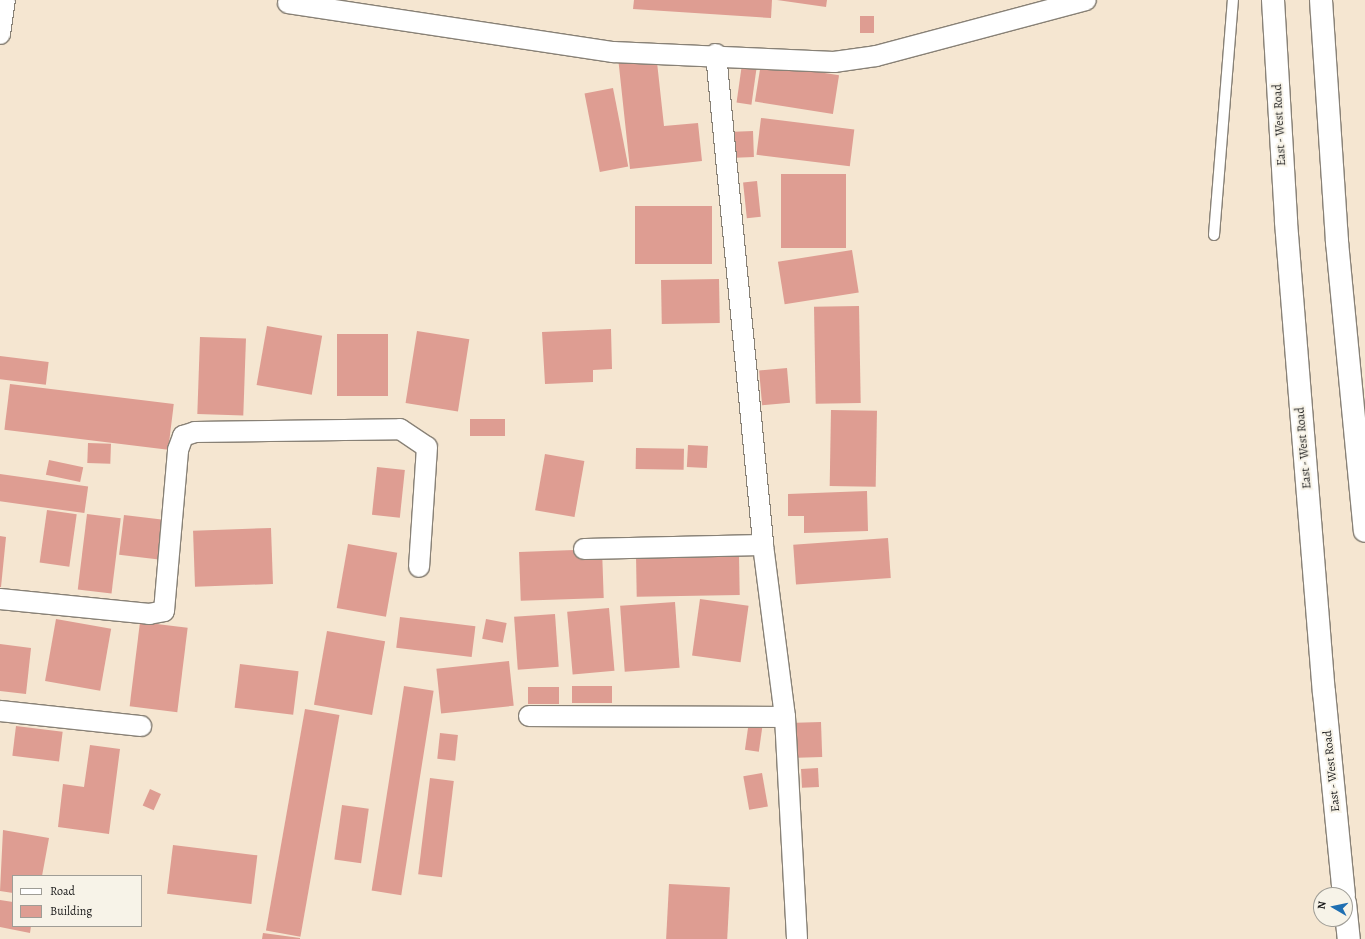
<!DOCTYPE html>
<style>
body{margin:0}
#map{position:relative;width:1365px;height:939px;overflow:hidden;background:#f5e6d1;font-family:Alegreya,serif}
div>[style]{position:absolute}
.building>*{inset:0;background:#de9d92;transform-origin:0 0}
.roads{filter:drop-shadow(1px 0 #888176) drop-shadow(-1px 0 #888176) drop-shadow(0 1px #888176) drop-shadow(0 -1px #888176)}
.service>*{height:10px;margin:-5px;padding:0 5px;transform-origin:5px;border-radius:5px;background:#fff}
.minor>*{height:20px;margin:-10px;padding:0 10px;transform-origin:10px;border-radius:10px;background:#fff}
.primary>*{height:22px;margin:-11px;padding:0 11px;transform-origin:11px;border-radius:11px;background:#fff}
span{translate:-50% -50%;white-space:nowrap;text-align:center;line-height:1.15;-webkit-text-stroke:4px #f7f3e8;paint-order:stroke}
.street-label{font-size:12px;color:#1c1c1c}
.legend{position:absolute;left:12px;top:875px;width:130px;height:52px;box-sizing:border-box;background:#f7f3e8;border:1px solid #9f9d96;margin:0;padding:5px 7px;list-style:none;font-size:12px;color:#1c1c1c}
.legend li{display:flex;align-items:center;gap:8px;height:20px}
.legend b{width:20px;border:1px solid #9f9d96}
.north{position:absolute;left:1313px;top:887px;width:40px;height:40px;box-sizing:border-box;background:#f7f3e8;border:1px solid #9f9d96;border-radius:50%;rotate:279deg;font-size:11px;font-weight:700;line-height:16px;text-align:center;color:#1c1c1c}
.north::after{content:'';display:block;margin:auto;width:14px;height:18px;background:#1f6fb2;clip-path:polygon(50% 0,100% 100%,50% 72%,0 100%)}
</style>
<div id="map">
<div class="building">
<i style="clip-path:polygon(634px 0,772px 0,771px 18px,633px 9px)"></i>
<i style="clip-path:polygon(777px 0,827px 0,826px 7px)"></i>
<i style="left:874px;top:16px;width:17px;height:14px;rotate:90deg"></i>
<i style="clip-path:polygon(656px 53px,664px 126px,698px 123px,702px 161px,630px 169px,618px 57px)"></i>
<i style="left:761px;top:63px;width:79px;height:39px;rotate:9deg"></i>
<i style="left:742px;top:64px;width:15px;height:39px;rotate:8deg"></i>
<i style="left:613px;top:88px;width:80px;height:29px;rotate:79deg"></i>
<i style="left:761px;top:118px;width:94px;height:37px;rotate:7deg"></i>
<i style="left:753px;top:131px;width:26px;height:19px;rotate:88deg"></i>
<i style="left:781px;top:174px;width:65px;height:74px"></i>
<i style="left:757px;top:181px;width:36px;height:14px;rotate:84deg"></i>
<i style="left:635px;top:206px;width:77px;height:58px"></i>
<i style="left:852px;top:250px;width:43px;height:75px;rotate:81deg"></i>
<i style="left:719px;top:279px;width:44px;height:58px;rotate:89deg"></i>
<i style="left:859px;top:306px;width:97px;height:45px;rotate:89deg"></i>
<i style="left:267px;top:326px;width:56px;height:60px;rotate:10deg"></i>
<i style="clip-path:polygon(611px 329px,612px 369px,593px 370px,593px 382px,545px 384px,542px 332px)"></i>
<i style="left:417px;top:331px;width:53px;height:73px;rotate:9deg"></i>
<i style="left:388px;top:334px;width:62px;height:51px;rotate:90deg"></i>
<i style="left:200px;top:337px;width:46px;height:77px;rotate:2deg"></i>
<i style="left:0;top:356px;width:49px;height:23px;rotate:7deg"></i>
<i style="left:787px;top:368px;width:35px;height:28px;rotate:85deg"></i>
<i style="left:10px;top:384px;width:165px;height:46px;rotate:7deg"></i>
<i style="left:831px;top:410px;width:46px;height:76px;rotate:1deg"></i>
<i style="left:470px;top:419px;width:35px;height:17px"></i>
<i style="left:88px;top:443px;width:23px;height:20px;rotate:2deg"></i>
<i style="left:688px;top:445px;width:20px;height:22px;rotate:3deg"></i>
<i style="left:636px;top:448px;width:48px;height:21px;rotate:1deg"></i>
<i style="left:545px;top:454px;width:40px;height:57px;rotate:10deg"></i>
<i style="left:49px;top:460px;width:35px;height:15px;rotate:12deg"></i>
<i style="left:377px;top:467px;width:28px;height:48px;rotate:6deg"></i>
<i style="left:0;top:474px;width:89px;height:27px;rotate:8deg"></i>
<i style="clip-path:polygon(867px 491px,868px 531px,804px 533px,804px 516px,788px 516px,788px 494px)"></i>
<i style="left:47px;top:510px;width:30px;height:53px;rotate:8deg"></i>
<i style="left:87px;top:514px;width:34px;height:76px;rotate:7deg"></i>
<i style="left:124px;top:515px;width:42px;height:40px;rotate:7deg"></i>
<i style="left:271px;top:528px;width:56px;height:78px;rotate:88deg"></i>
<i style="clip-path:polygon(0 536px,6px 537px,1px 587px,0 587px)"></i>
<i style="left:888px;top:538px;width:40px;height:95px;rotate:86deg"></i>
<i style="left:348px;top:544px;width:50px;height:65px;rotate:10deg"></i>
<i style="left:602px;top:549px;width:49px;height:83px;rotate:88deg"></i>
<i style="left:739px;top:554px;width:41px;height:103px;rotate:89deg"></i>
<i style="left:700px;top:599px;width:49px;height:57px;rotate:8deg"></i>
<i style="left:675px;top:602px;width:66px;height:55px;rotate:86deg"></i>
<i style="left:609px;top:608px;width:63px;height:42px;rotate:85deg"></i>
<i style="left:555px;top:614px;width:53px;height:41px;rotate:86deg"></i>
<i style="left:400px;top:617px;width:76px;height:31px;rotate:7deg"></i>
<i style="left:56px;top:619px;width:56px;height:63px;rotate:10deg"></i>
<i style="left:486px;top:619px;width:21px;height:20px;rotate:11deg"></i>
<i style="left:140px;top:622px;width:48px;height:85px;rotate:7deg"></i>
<i style="left:327px;top:631px;width:59px;height:75px;rotate:10deg"></i>
<i style="clip-path:polygon(0 644px,31px 648px,26px 694px,0 691px)"></i>
<i style="left:509px;top:661px;width:45px;height:73px;rotate:84deg"></i>
<i style="left:240px;top:664px;width:59px;height:44px;rotate:7deg"></i>
<i style="left:404px;top:686px;width:30px;height:207px;rotate:9deg"></i>
<i style="left:572px;top:686px;width:40px;height:17px"></i>
<i style="left:559px;top:687px;width:17px;height:31px;rotate:90deg"></i>
<i style="left:305px;top:709px;width:35px;height:225px;rotate:10deg"></i>
<i style="left:749px;top:721px;width:14px;height:29px;rotate:8deg"></i>
<i style="left:821px;top:722px;width:35px;height:25px;rotate:88deg"></i>
<i style="left:16px;top:726px;width:47px;height:30px;rotate:7deg"></i>
<i style="left:440px;top:733px;width:18px;height:26px;rotate:6deg"></i>
<i style="clip-path:polygon(90px 745px,120px 749px,109px 834px,58px 827px,63px 784px,84px 787px)"></i>
<i style="left:818px;top:768px;width:19px;height:17px;rotate:87deg"></i>
<i style="left:762px;top:773px;width:34px;height:19px;rotate:80deg"></i>
<i style="left:430px;top:778px;width:24px;height:97px;rotate:7deg"></i>
<i style="left:150px;top:789px;width:12px;height:18px;rotate:24deg"></i>
<i style="left:342px;top:805px;width:27px;height:55px;rotate:8deg"></i>
<i style="clip-path:polygon(3px 830px,49px 838px,42px 876px,13px 876px,13px 893px,0 891px)"></i>
<i style="left:173px;top:845px;width:85px;height:49px;rotate:7deg"></i>
<i style="left:669px;top:884px;width:61px;height:55px;rotate:3deg"></i>
<i style="clip-path:polygon(0 900px,13px 902px,13px 926px,31px 926px,30px 933px,0 927px)"></i>
<i style="clip-path:polygon(263px 933px,300px 938px,300px 939px,262px 939px)"></i>
</div>
<div class="roads">
<div class="service">
<i style="left:1214px;top:235px;width:236px;rotate:-85.4deg"></i>
</div>
<div class="minor">
<i style="left:288px;top:3px;width:329px;rotate:8.6deg"></i>
<i style="left:613px;top:52px;width:221px;rotate:2.6deg"></i>
<i style="left:834px;top:62px;width:42px;rotate:-8.1deg"></i>
<i style="left:876px;top:56px;width:217px;rotate:-14.9deg"></i>
<i style="left:0;top:34px;width:34px;rotate:-82deg"></i>
<i style="left:716px;top:54px;width:493px;rotate:84.5deg"></i>
<i style="left:763px;top:545px;width:173px;rotate:82.7deg"></i>
<i style="left:785px;top:717px;width:222px;rotate:86.9deg"></i>
<i style="left:584px;top:549px;width:179px;rotate:-1.3deg"></i>
<i style="left:0;top:599px;width:150px;rotate:5.7deg"></i>
<i style="left:149px;top:614px;width:15px;rotate:-11deg"></i>
<i style="left:164px;top:611px;width:162px;rotate:-85deg"></i>
<i style="left:178px;top:450px;width:15px;rotate:-70deg"></i>
<i style="left:183px;top:436px;width:13px;rotate:-18deg"></i>
<i style="left:195px;top:432px;width:205px;rotate:-0.8deg"></i>
<i style="left:400px;top:429px;width:32px;rotate:34deg"></i>
<i style="left:427px;top:447px;width:120px;rotate:93.8deg"></i>
<i style="left:0;top:711px;width:142px;rotate:6.1deg"></i>
<i style="left:529px;top:716px;width:256px;rotate:0.2deg"></i>
</div>
<div class="primary">
<i style="left:1273px;top:0;width:222px;rotate:86.6deg"></i>
<i style="left:1286px;top:222px;width:472px;rotate:85.4deg"></i>
<i style="left:1324px;top:692px;width:204px;rotate:84.4deg"></i>
<i style="left:1321px;top:0;width:243px;rotate:86.2deg"></i>
<i style="left:1337px;top:242px;width:290px;rotate:84.5deg"></i>
<i style="left:1345px;top:903px;width:36px;rotate:84deg"></i>
</div>
</div>
<div class="street-label">
<span style="left:1280px;top:125px;rotate:-93deg">East - West Road</span>
<span style="left:1304px;top:448px;rotate:-95deg">East - West Road</span>
<span style="left:1332px;top:771px;rotate:-96deg">East - West Road</span>
</div>
<ul class="legend">
<li><b style="height:5px;background:#fff"></b>Road</li>
<li><b style="height:11px;background:#de9d92"></b>Building</li>
</ul>
<div class="north">N</div>
</div>
